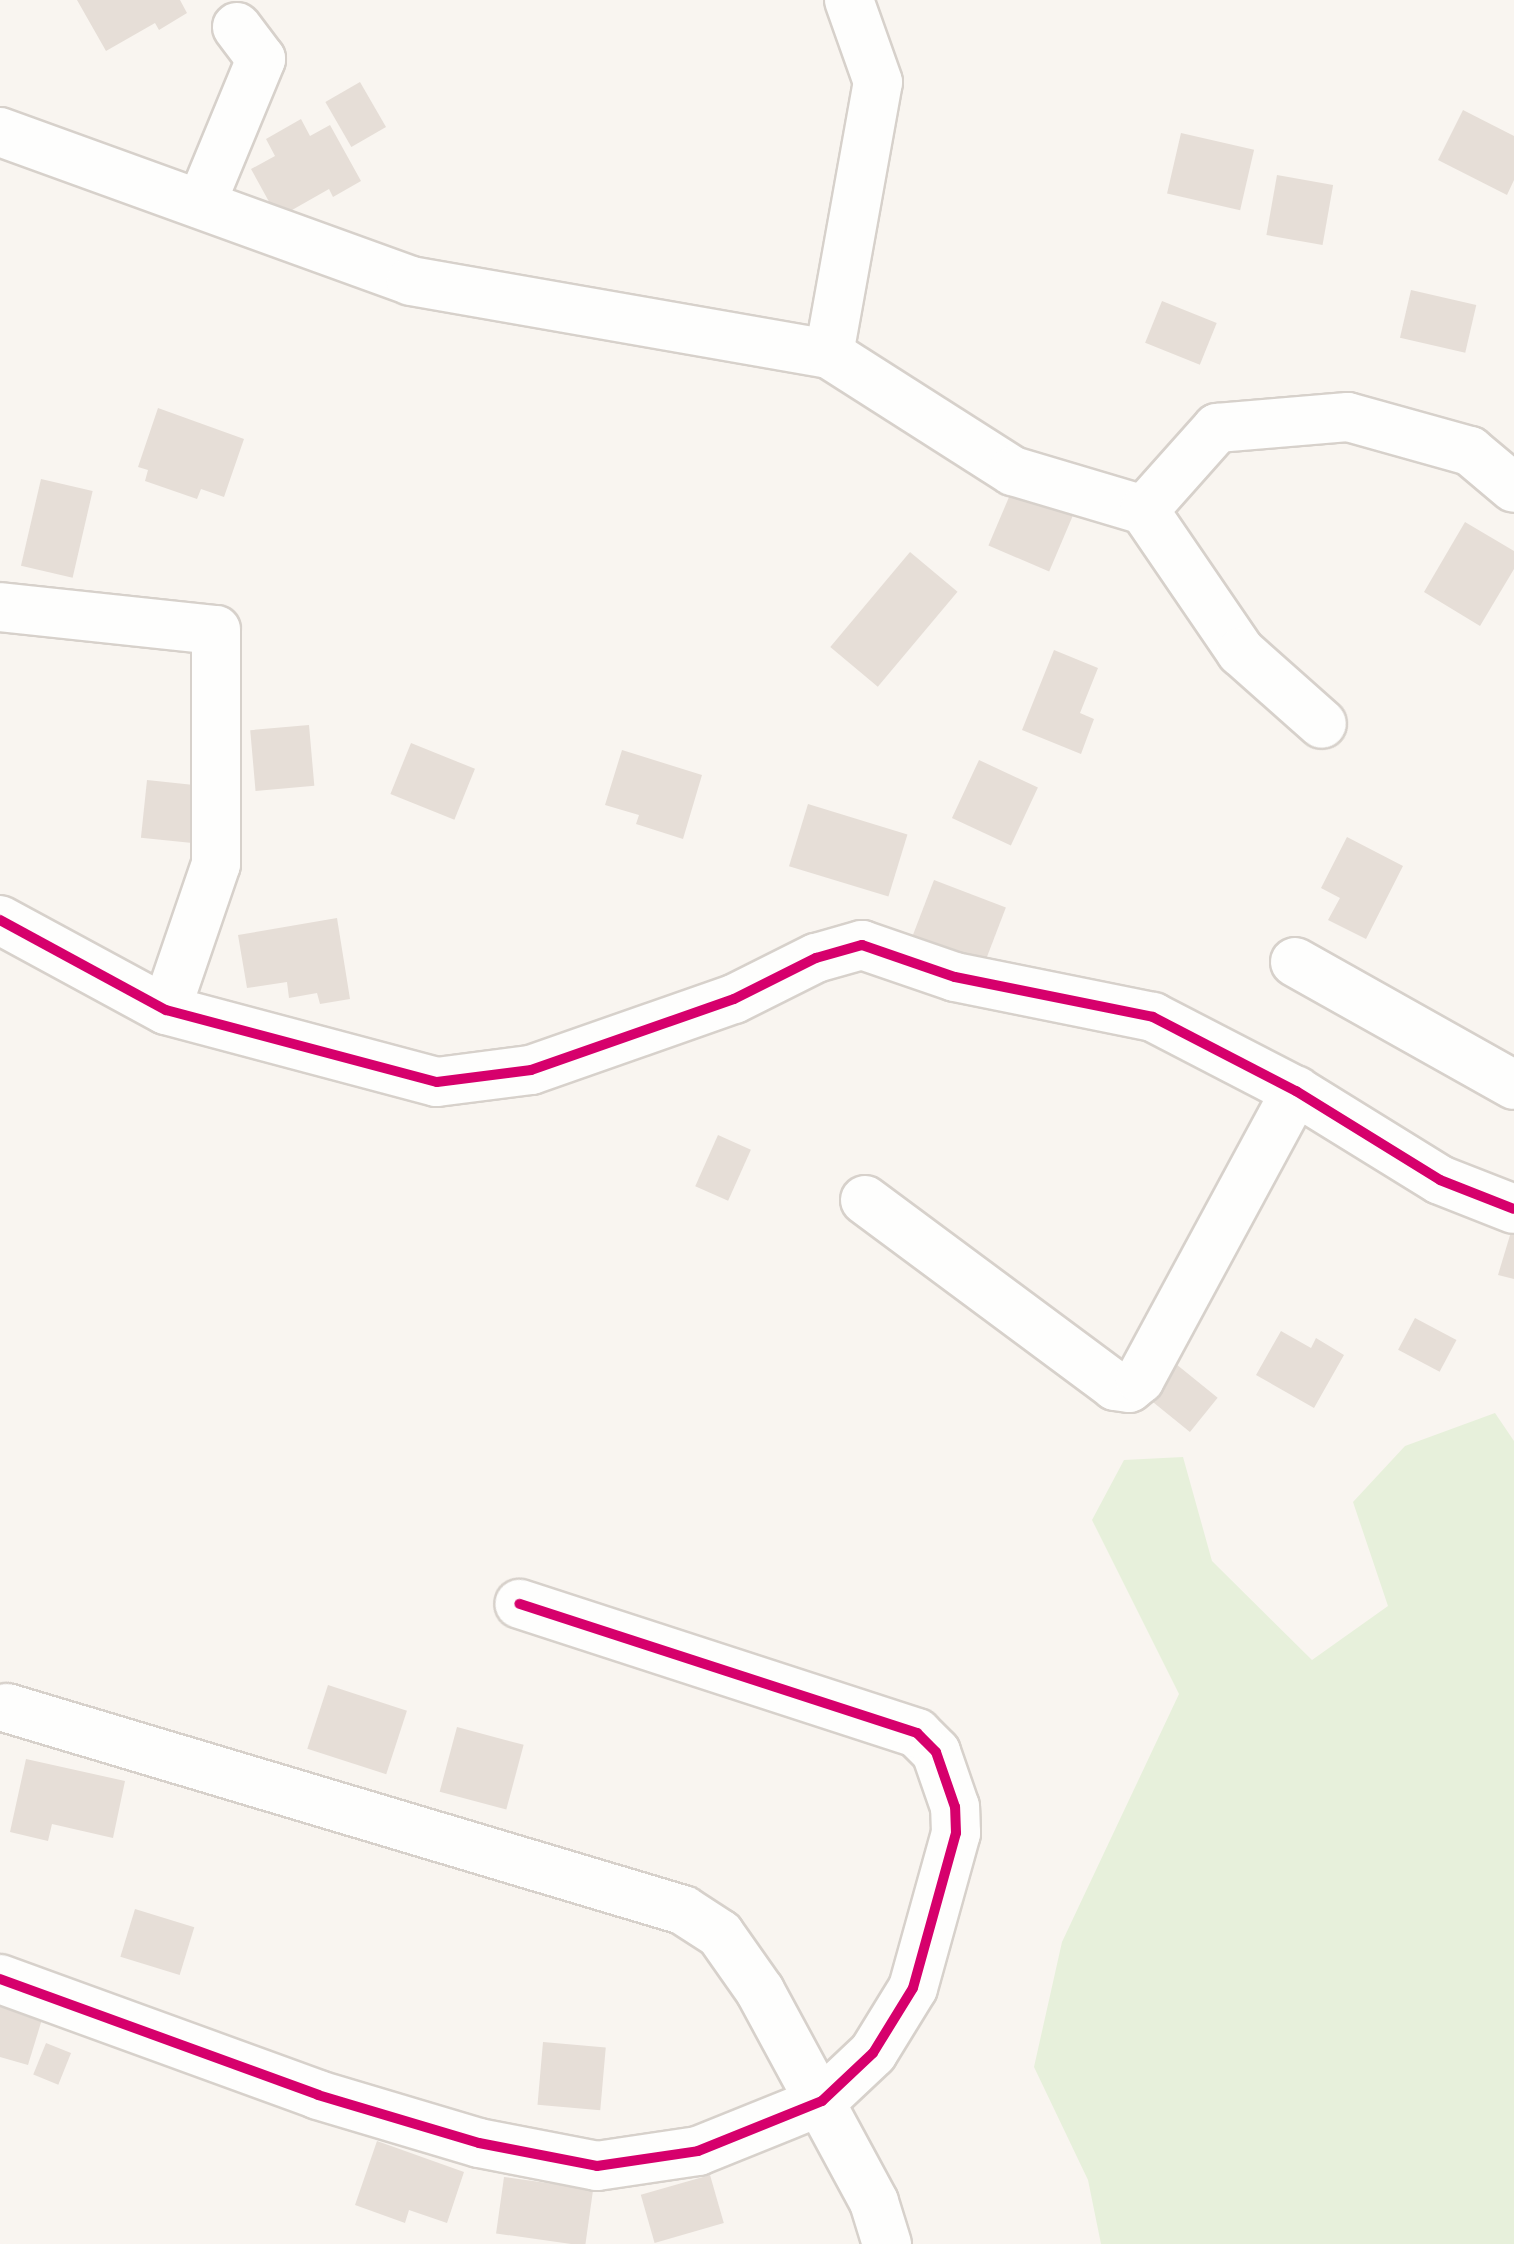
<!DOCTYPE html>
<style>
body{margin:0}
#map{position:relative;width:1514px;height:2244px;overflow:hidden;background:#f9f5f0;font-family:"Nunito Sans",sans-serif}
div>[style]{position:absolute}
.green>*{inset:0;background:#e7f0db}
.building>*{inset:0;background:#e6ded7;transform-origin:0 0}
.roads{filter:drop-shadow(2px 0 #d7d1cb) drop-shadow(-2px 0 #d7d1cb) drop-shadow(0 2px #d7d1cb) drop-shadow(0 -2px #d7d1cb)}
.minor>*{height:48px;margin:-24px;padding:0 24px;transform-origin:24px;border-radius:24px;background:#fefefd}
.cycleway>*{height:10px;margin:-5px;padding:0 5px;transform-origin:5px;border-radius:5px;background:#d6006c}
span{translate:-50% -50%;white-space:nowrap;text-align:center;line-height:1.15;-webkit-text-stroke:10px #fffaf3;paint-order:stroke}
</style>
<div id="map">
<div class="green">
<i style="clip-path:polygon(1495px 1413px,1514px 1441px,1514px 2244px,1101px 2244px,1088px 2180px,1034px 2067px,1062px 1942px,1179px 1694px,1092px 1520px,1124px 1460px,1183px 1457px,1212px 1561px,1312px 1660px,1388px 1606px,1353px 1502px,1405px 1446px)"></i>
</div>
<div class="building">
<i style="clip-path:polygon(77px 0,180px 0,187px 13px,159px 30px,155px 23px,106px 51px)"></i>
<i style="left:360px;top:82px;width:52px;height:40px;rotate:60deg"></i>
<i style="clip-path:polygon(1463px 110px,1514px 136px,1514px 180px,1507px 195px,1438px 160px)"></i>
<i style="clip-path:polygon(301px 119px,310px 136px,330px 125px,361px 181px,333px 197px,329px 189px,278px 218px,251px 169px,275px 156px,266px 139px)"></i>
<i style="left:1181px;top:133px;width:75px;height:62px;rotate:13deg"></i>
<i style="left:1277px;top:175px;width:57px;height:61px;rotate:10deg"></i>
<i style="left:1411px;top:290px;width:67px;height:49px;rotate:13deg"></i>
<i style="left:1162px;top:301px;width:59px;height:45px;rotate:22deg"></i>
<i style="clip-path:polygon(158px 408px,244px 439px,224px 497px,201px 489px,197px 499px,145px 481px,148px 470px,138px 467px)"></i>
<i style="left:41px;top:479px;width:53px;height:89px;rotate:13deg"></i>
<i style="left:1015px;top:483px;width:66px;height:68px;rotate:23deg"></i>
<i style="clip-path:polygon(1465px 522px,1514px 551px,1514px 569px,1480px 626px,1424px 592px)"></i>
<i style="left:910px;top:552px;width:62px;height:124px;rotate:40deg"></i>
<i style="clip-path:polygon(1054px 650px,1098px 668px,1080px 713px,1094px 719px,1081px 754px,1022px 730px)"></i>
<i style="left:309px;top:725px;width:61px;height:59px;rotate:85deg"></i>
<i style="left:411px;top:743px;width:69px;height:55px;rotate:22deg"></i>
<i style="clip-path:polygon(622px 750px,702px 775px,683px 839px,636px 824px,639px 815px,605px 805px)"></i>
<i style="left:979px;top:760px;width:65px;height:64px;rotate:25deg"></i>
<i style="left:147px;top:780px;width:59px;height:58px;rotate:6deg"></i>
<i style="left:808px;top:804px;width:104px;height:65px;rotate:17deg"></i>
<i style="clip-path:polygon(1347px 837px,1403px 866px,1366px 939px,1328px 920px,1340px 898px,1321px 888px)"></i>
<i style="left:934px;top:880px;width:77px;height:62px;rotate:21deg"></i>
<i style="clip-path:polygon(337px 918px,350px 999px,320px 1004px,317px 993px,289px 998px,287px 982px,247px 988px,238px 935px)"></i>
<i style="left:718px;top:1135px;width:36px;height:56px;rotate:24deg"></i>
<i style="clip-path:polygon(1514px 1222px,1514px 1279px,1498px 1275px)"></i>
<i style="left:1415px;top:1318px;width:47px;height:36px;rotate:28deg"></i>
<i style="clip-path:polygon(1281px 1331px,1311px 1348px,1316px 1338px,1344px 1355px,1314px 1408px,1256px 1375px)"></i>
<i style="left:1171px;top:1360px;width:60px;height:44px;rotate:39deg"></i>
<i style="left:328px;top:1685px;width:83px;height:67px;rotate:18deg"></i>
<i style="left:457px;top:1727px;width:69px;height:67px;rotate:15deg"></i>
<i style="clip-path:polygon(26px 1759px,125px 1781px,113px 1838px,52px 1824px,48px 1841px,10px 1832px)"></i>
<i style="left:135px;top:1909px;width:62px;height:50px;rotate:17deg"></i>
<i style="clip-path:polygon(0 2002px,43px 2016px,28px 2065px,0 2057px)"></i>
<i style="left:543px;top:2042px;width:63px;height:63px;rotate:5deg"></i>
<i style="left:46px;top:2043px;width:27px;height:34px;rotate:22deg"></i>
<i style="clip-path:polygon(377px 2141px,464px 2172px,447px 2223px,409px 2210px,405px 2223px,355px 2205px)"></i>
<i style="left:710px;top:2175px;width:50px;height:72px;rotate:74deg"></i>
<i style="left:504px;top:2177px;width:90px;height:57px;rotate:8deg"></i>
</div>
<div class="roads">
<div class="minor">
<i style="left:0;top:132px;width:437px;rotate:19.9deg"></i>
<i style="left:411px;top:281px;width:424px;rotate:9.9deg"></i>
<i style="left:829px;top:354px;width:218px;rotate:32.5deg"></i>
<i style="left:1013px;top:471px;width:137px;rotate:16.6deg"></i>
<i style="left:1144px;top:510px;width:172px;rotate:55.7deg"></i>
<i style="left:1241px;top:652px;width:108px;rotate:41.6deg"></i>
<i style="left:201px;top:204px;width:157px;rotate:-67.5deg"></i>
<i style="left:261px;top:59px;width:40px;rotate:-127deg"></i>
<i style="left:829px;top:354px;width:276px;rotate:-79.8deg"></i>
<i style="left:878px;top:82px;width:87px;rotate:-109.5deg"></i>
<i style="left:1144px;top:510px;width:110px;rotate:-48.3deg"></i>
<i style="left:1217px;top:428px;width:131px;rotate:-4.8deg"></i>
<i style="left:1348px;top:417px;width:127px;rotate:15.6deg"></i>
<i style="left:1470px;top:451px;width:57px;rotate:40.1deg"></i>
<i style="left:0;top:607px;width:217px;rotate:6.1deg"></i>
<i style="left:216px;top:630px;width:234px;rotate:90deg"></i>
<i style="left:216px;top:864px;width:154px;rotate:108.9deg"></i>
<i style="left:0;top:920px;width:189px;rotate:28.5deg"></i>
<i style="left:166px;top:1010px;width:280px;rotate:14.9deg"></i>
<i style="left:437px;top:1082px;width:95px;rotate:-7.3deg"></i>
<i style="left:531px;top:1070px;width:215px;rotate:-19.3deg"></i>
<i style="left:734px;top:999px;width:92px;rotate:-26.6deg"></i>
<i style="left:816px;top:958px;width:48px;rotate:-15.8deg"></i>
<i style="left:862px;top:945px;width:98px;rotate:19deg"></i>
<i style="left:955px;top:977px;width:202px;rotate:11.4deg"></i>
<i style="left:1153px;top:1017px;width:161px;rotate:27.4deg"></i>
<i style="left:1296px;top:1091px;width:169px;rotate:31.7deg"></i>
<i style="left:1440px;top:1180px;width:79px;rotate:21.4deg"></i>
<i style="left:1295px;top:962px;width:251px;rotate:29.3deg"></i>
<i style="left:865px;top:1200px;width:312px;rotate:36.6deg"></i>
<i style="left:1115px;top:1386px;width:14px;rotate:8deg"></i>
<i style="left:1129px;top:1388px;width:14px;rotate:-39deg"></i>
<i style="left:1140px;top:1379px;width:328px;rotate:-61.6deg"></i>
<i style="left:7px;top:1708px;width:706px;rotate:16.64deg"></i>
<i style="left:683px;top:1910px;width:44px;rotate:33deg"></i>
<i style="left:720px;top:1934px;width:70px;rotate:54.9deg"></i>
<i style="left:760px;top:1991px;width:240px;rotate:61.6deg"></i>
<i style="left:874px;top:2202px;width:44px;rotate:72.8deg"></i>
<i style="left:0;top:1979px;width:338px;rotate:20deg"></i>
<i style="left:318px;top:2095px;width:168px;rotate:16.6deg"></i>
<i style="left:479px;top:2143px;width:120px;rotate:11deg"></i>
<i style="left:597px;top:2166px;width:102px;rotate:-8.4deg"></i>
<i style="left:698px;top:2151px;width:134px;rotate:-22deg"></i>
<i style="left:822px;top:2101px;width:70px;rotate:-43.3deg"></i>
<i style="left:873px;top:2053px;width:76px;rotate:-58.4deg"></i>
<i style="left:913px;top:1988px;width:161px;rotate:-74.5deg"></i>
<i style="left:956px;top:1833px;width:26px;rotate:-92deg"></i>
<i style="left:955px;top:1807px;width:58px;rotate:-109.1deg"></i>
<i style="left:936px;top:1752px;width:27px;rotate:-135deg"></i>
<i style="left:917px;top:1733px;width:418px;rotate:-162deg"></i>
</div>
</div>
<div class="cycleway">
<i style="left:0;top:920px;width:189px;rotate:28.5deg"></i>
<i style="left:166px;top:1010px;width:280px;rotate:14.9deg"></i>
<i style="left:437px;top:1082px;width:95px;rotate:-7.3deg"></i>
<i style="left:531px;top:1070px;width:215px;rotate:-19.3deg"></i>
<i style="left:734px;top:999px;width:92px;rotate:-26.6deg"></i>
<i style="left:816px;top:958px;width:48px;rotate:-15.8deg"></i>
<i style="left:862px;top:945px;width:98px;rotate:19deg"></i>
<i style="left:955px;top:977px;width:202px;rotate:11.4deg"></i>
<i style="left:1153px;top:1017px;width:161px;rotate:27.4deg"></i>
<i style="left:1296px;top:1091px;width:169px;rotate:31.7deg"></i>
<i style="left:1440px;top:1180px;width:79px;rotate:21.4deg"></i>
<i style="left:0;top:1979px;width:338px;rotate:20deg"></i>
<i style="left:318px;top:2095px;width:168px;rotate:16.6deg"></i>
<i style="left:479px;top:2143px;width:120px;rotate:11deg"></i>
<i style="left:597px;top:2166px;width:102px;rotate:-8.4deg"></i>
<i style="left:698px;top:2151px;width:134px;rotate:-22deg"></i>
<i style="left:822px;top:2101px;width:70px;rotate:-43.3deg"></i>
<i style="left:873px;top:2053px;width:76px;rotate:-58.4deg"></i>
<i style="left:913px;top:1988px;width:161px;rotate:-74.5deg"></i>
<i style="left:956px;top:1833px;width:26px;rotate:-92deg"></i>
<i style="left:955px;top:1807px;width:58px;rotate:-109.1deg"></i>
<i style="left:936px;top:1752px;width:27px;rotate:-135deg"></i>
<i style="left:917px;top:1733px;width:418px;rotate:-162deg"></i>
</div>
</div>
